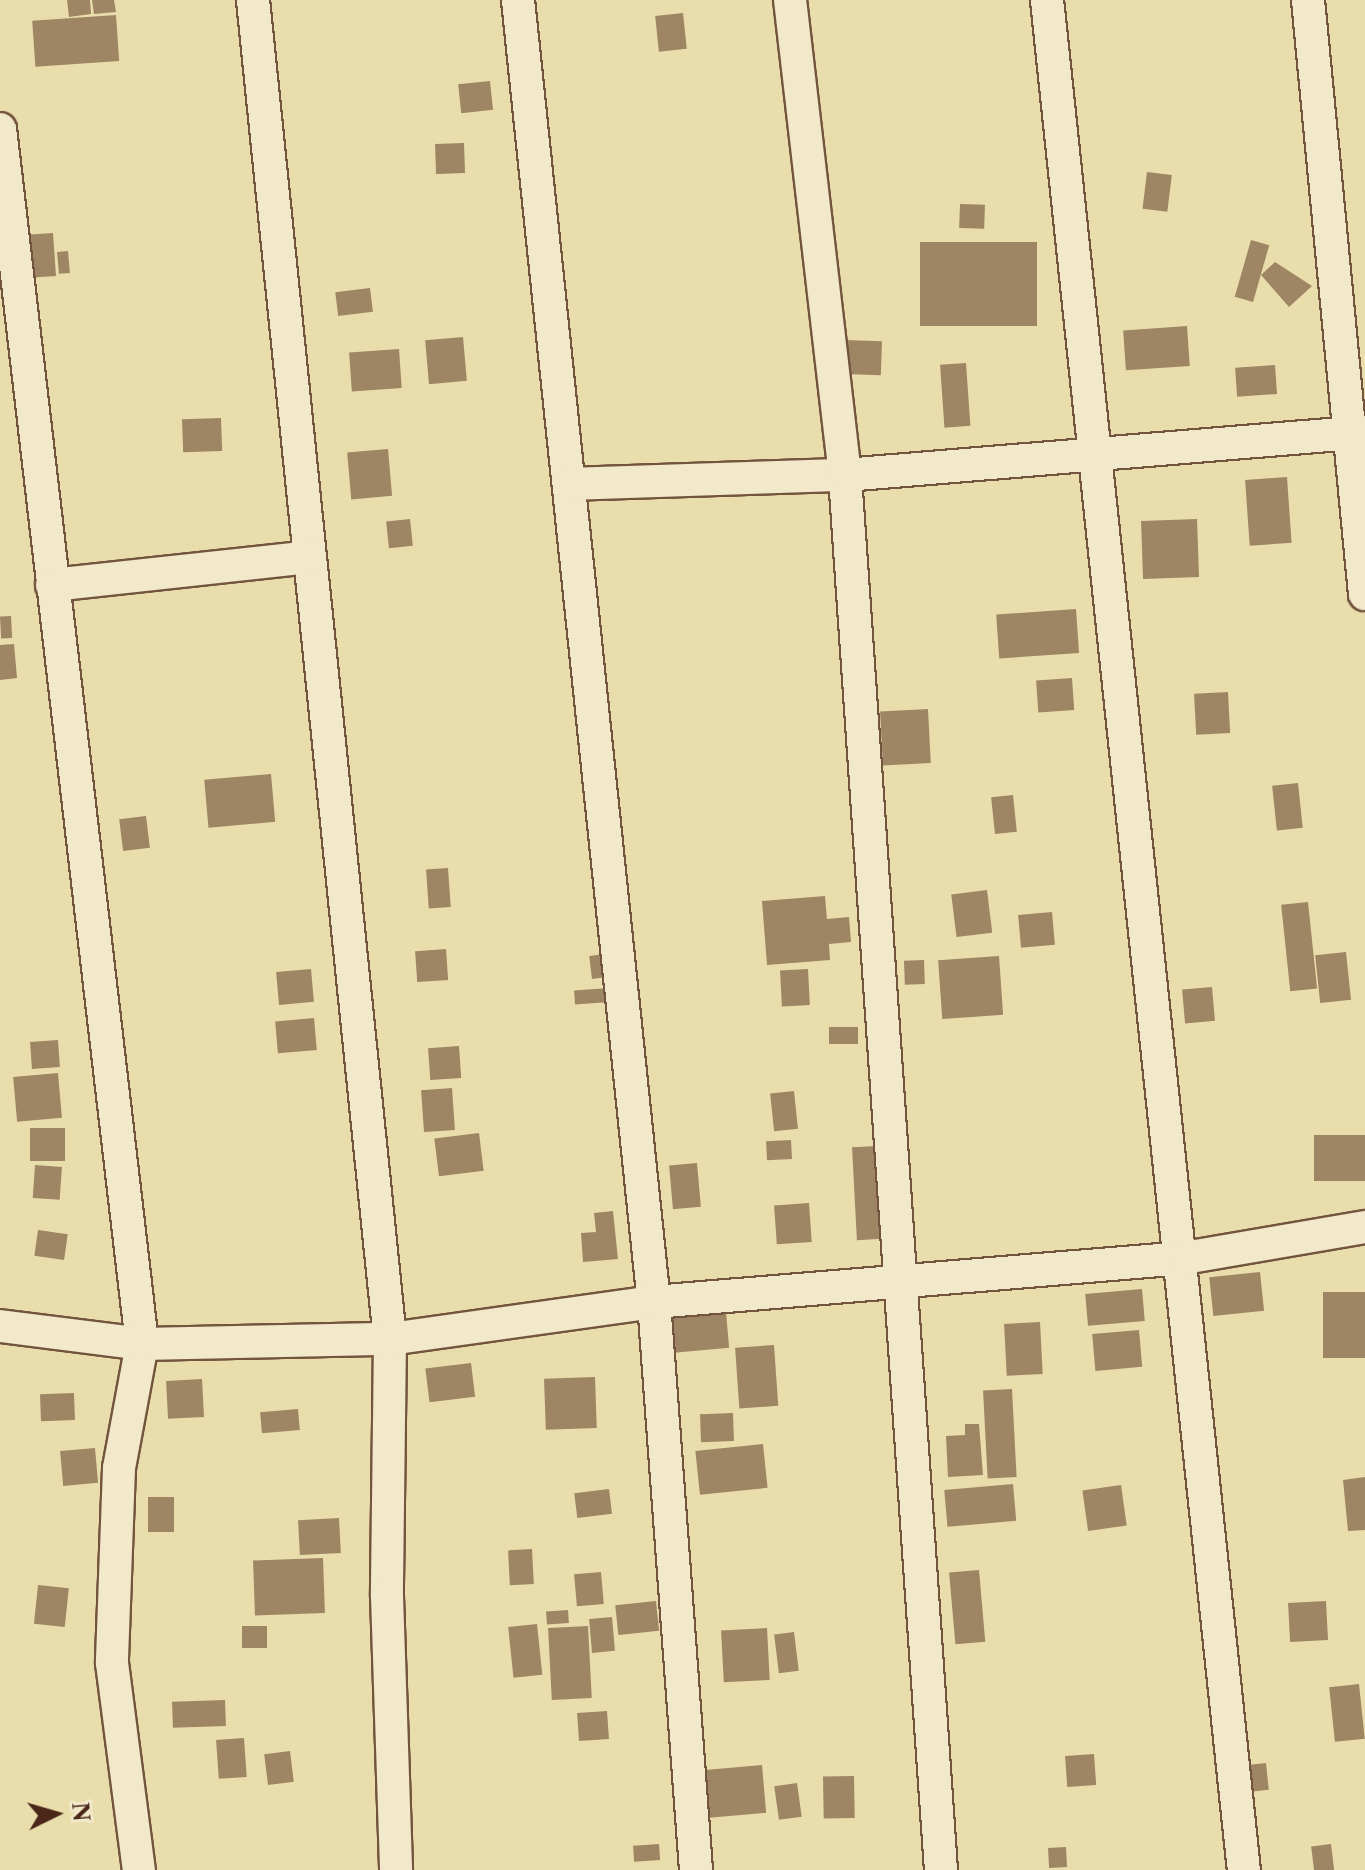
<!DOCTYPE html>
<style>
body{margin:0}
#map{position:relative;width:1365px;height:1870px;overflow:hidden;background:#eaddac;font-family:"Libre Caslon Text",serif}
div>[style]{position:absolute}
.building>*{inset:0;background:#9e8665;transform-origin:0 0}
.roads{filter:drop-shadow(2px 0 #73543e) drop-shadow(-2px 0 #73543e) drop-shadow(0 2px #73543e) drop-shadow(0 -2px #73543e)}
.street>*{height:32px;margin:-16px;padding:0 16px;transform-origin:16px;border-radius:16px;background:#f1e9c9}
span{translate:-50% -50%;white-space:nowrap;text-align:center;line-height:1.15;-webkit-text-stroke:6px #f1e9c9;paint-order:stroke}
.north{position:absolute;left:16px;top:1774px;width:80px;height:80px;-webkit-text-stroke:6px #f1e9c9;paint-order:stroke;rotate:85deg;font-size:22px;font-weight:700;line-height:32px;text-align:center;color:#4b2719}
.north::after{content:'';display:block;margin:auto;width:28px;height:36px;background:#4b2719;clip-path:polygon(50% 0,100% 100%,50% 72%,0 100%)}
</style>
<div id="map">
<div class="building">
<i style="clip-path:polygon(67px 0,90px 0,91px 14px,69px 17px)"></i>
<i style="clip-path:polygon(92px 0,114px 0,116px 12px,94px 14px)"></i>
<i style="left:683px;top:13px;width:36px;height:28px;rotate:84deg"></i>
<i style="left:116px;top:15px;width:46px;height:84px;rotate:86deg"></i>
<i style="left:490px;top:81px;width:29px;height:32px;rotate:84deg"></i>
<i style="left:464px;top:143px;width:30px;height:29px;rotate:88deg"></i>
<i style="left:1147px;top:172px;width:25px;height:37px;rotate:7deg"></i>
<i style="left:960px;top:204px;width:25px;height:24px;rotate:2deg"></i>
<i style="left:53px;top:233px;width:43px;height:34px;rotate:86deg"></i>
<i style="left:1251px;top:240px;width:19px;height:59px;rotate:16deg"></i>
<i style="left:920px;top:242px;width:117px;height:84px"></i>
<i style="left:68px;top:251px;width:22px;height:11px;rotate:85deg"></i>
<i style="clip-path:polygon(1275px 262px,1312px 286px,1289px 307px,1261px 275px)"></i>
<i style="left:370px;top:288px;width:24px;height:35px;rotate:83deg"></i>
<i style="left:1187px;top:326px;width:40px;height:64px;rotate:86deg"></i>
<i style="left:463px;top:337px;width:44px;height:38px;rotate:85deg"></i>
<i style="left:845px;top:340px;width:37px;height:34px;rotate:2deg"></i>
<i style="left:399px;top:349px;width:39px;height:50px;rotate:86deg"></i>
<i style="left:966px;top:363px;width:63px;height:26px;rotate:86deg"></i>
<i style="left:1275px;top:365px;width:29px;height:40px;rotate:86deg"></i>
<i style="left:221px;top:418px;width:33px;height:39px;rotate:88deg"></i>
<i style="left:388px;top:449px;width:47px;height:41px;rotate:85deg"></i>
<i style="left:1287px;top:477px;width:66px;height:42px;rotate:86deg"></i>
<i style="left:410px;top:519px;width:27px;height:24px;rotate:84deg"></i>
<i style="left:1197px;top:519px;width:58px;height:56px;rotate:88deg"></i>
<i style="left:1076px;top:609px;width:44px;height:80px;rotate:86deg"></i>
<i style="left:11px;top:616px;width:22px;height:11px;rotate:87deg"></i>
<i style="clip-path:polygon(14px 644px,17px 678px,0 680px,0 645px)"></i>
<i style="left:1072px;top:678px;width:32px;height:36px;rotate:86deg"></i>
<i style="left:1228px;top:692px;width:41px;height:34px;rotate:87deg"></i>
<i style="left:928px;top:709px;width:54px;height:48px;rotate:87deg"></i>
<i style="left:271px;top:774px;width:48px;height:67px;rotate:85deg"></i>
<i style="left:1298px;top:783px;width:45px;height:26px;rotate:84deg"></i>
<i style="left:1013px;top:795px;width:37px;height:22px;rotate:84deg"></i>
<i style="left:146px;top:816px;width:32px;height:27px;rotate:83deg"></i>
<i style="left:448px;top:868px;width:39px;height:22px;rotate:86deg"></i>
<i style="left:987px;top:890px;width:43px;height:36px;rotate:83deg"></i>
<i style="clip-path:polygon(825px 896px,827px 919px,849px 917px,851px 942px,829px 944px,830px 960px,767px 965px,762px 901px)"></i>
<i style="left:1308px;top:902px;width:87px;height:27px;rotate:84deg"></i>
<i style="left:1052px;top:912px;width:33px;height:34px;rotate:85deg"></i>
<i style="left:446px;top:949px;width:31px;height:31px;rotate:86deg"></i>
<i style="left:1346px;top:952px;width:48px;height:31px;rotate:84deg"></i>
<i style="left:614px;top:953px;width:23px;height:25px;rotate:83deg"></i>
<i style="left:999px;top:956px;width:59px;height:61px;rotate:86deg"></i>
<i style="left:924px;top:960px;width:24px;height:20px;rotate:88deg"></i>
<i style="left:311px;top:969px;width:33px;height:35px;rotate:85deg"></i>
<i style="left:808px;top:969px;width:36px;height:28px;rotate:87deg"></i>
<i style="left:1212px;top:987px;width:34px;height:30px;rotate:85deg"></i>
<i style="left:609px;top:988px;width:14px;height:35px;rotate:86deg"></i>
<i style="left:314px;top:1018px;width:32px;height:39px;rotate:85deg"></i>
<i style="left:858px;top:1027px;width:17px;height:29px;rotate:90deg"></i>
<i style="left:58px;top:1040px;width:27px;height:28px;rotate:86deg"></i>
<i style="left:459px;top:1046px;width:32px;height:31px;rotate:86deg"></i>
<i style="left:58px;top:1073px;width:45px;height:45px;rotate:85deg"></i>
<i style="left:452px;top:1088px;width:42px;height:31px;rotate:86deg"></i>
<i style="left:794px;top:1091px;width:38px;height:24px;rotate:84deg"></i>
<i style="left:30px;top:1128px;width:35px;height:33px"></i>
<i style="left:479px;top:1133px;width:38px;height:45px;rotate:83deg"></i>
<i style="left:1365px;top:1135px;width:46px;height:51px;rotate:90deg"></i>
<i style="left:791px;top:1140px;width:19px;height:25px;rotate:87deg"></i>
<i style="left:877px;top:1146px;width:93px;height:25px;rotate:87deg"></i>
<i style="left:697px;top:1163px;width:44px;height:28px;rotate:85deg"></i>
<i style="left:35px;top:1165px;width:27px;height:33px;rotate:4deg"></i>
<i style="left:809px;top:1203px;width:39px;height:35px;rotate:86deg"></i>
<i style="clip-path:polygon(613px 1211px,618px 1259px,583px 1262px,581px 1233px,596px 1232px,594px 1213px)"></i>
<i style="left:38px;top:1230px;width:30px;height:26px;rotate:8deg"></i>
<i style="left:1260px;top:1272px;width:39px;height:51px;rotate:84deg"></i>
<i style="left:1142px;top:1289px;width:32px;height:57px;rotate:85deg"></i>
<i style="left:1365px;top:1292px;width:66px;height:42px;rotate:90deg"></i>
<i style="left:726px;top:1312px;width:36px;height:55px;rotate:85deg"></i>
<i style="left:1040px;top:1322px;width:52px;height:36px;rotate:87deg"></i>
<i style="left:1139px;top:1330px;width:37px;height:47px;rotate:85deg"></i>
<i style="left:774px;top:1345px;width:61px;height:39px;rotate:86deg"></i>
<i style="left:471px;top:1363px;width:34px;height:46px;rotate:83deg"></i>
<i style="left:595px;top:1377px;width:51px;height:51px;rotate:88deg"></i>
<i style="left:202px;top:1379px;width:38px;height:36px;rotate:87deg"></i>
<i style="left:1012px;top:1389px;width:88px;height:29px;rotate:87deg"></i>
<i style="left:74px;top:1393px;width:27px;height:34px;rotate:88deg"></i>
<i style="left:298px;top:1409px;width:21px;height:38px;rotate:85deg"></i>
<i style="left:733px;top:1413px;width:28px;height:33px;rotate:88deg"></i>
<i style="clip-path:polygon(965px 1424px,979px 1424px,983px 1475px,948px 1477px,946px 1436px,965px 1435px)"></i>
<i style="left:763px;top:1444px;width:44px;height:68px;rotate:84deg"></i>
<i style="left:95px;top:1448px;width:35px;height:35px;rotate:85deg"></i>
<i style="clip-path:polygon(1365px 1477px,1365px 1530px,1348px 1531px,1343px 1480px)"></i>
<i style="left:1013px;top:1484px;width:37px;height:69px;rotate:85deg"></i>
<i style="left:1121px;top:1485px;width:41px;height:39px;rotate:82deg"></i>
<i style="left:609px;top:1489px;width:25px;height:35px;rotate:83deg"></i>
<i style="left:148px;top:1497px;width:26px;height:35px"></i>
<i style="left:339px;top:1518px;width:35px;height:41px;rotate:87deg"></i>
<i style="left:532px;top:1549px;width:35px;height:24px;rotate:87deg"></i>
<i style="left:323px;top:1558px;width:55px;height:70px;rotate:88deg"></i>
<i style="left:979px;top:1570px;width:72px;height:30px;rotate:85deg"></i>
<i style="left:601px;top:1572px;width:32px;height:27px;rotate:85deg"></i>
<i style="left:38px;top:1585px;width:31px;height:39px;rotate:6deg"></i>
<i style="left:656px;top:1601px;width:30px;height:41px;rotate:84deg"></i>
<i style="left:1326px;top:1601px;width:39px;height:38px;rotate:87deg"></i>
<i style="left:568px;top:1610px;width:13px;height:22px;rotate:86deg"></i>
<i style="left:612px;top:1617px;width:34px;height:23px;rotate:85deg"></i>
<i style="left:537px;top:1624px;width:51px;height:29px;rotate:84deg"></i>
<i style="left:267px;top:1626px;width:22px;height:25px;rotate:90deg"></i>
<i style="left:588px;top:1626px;width:72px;height:40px;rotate:87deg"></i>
<i style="left:767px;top:1628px;width:52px;height:46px;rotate:87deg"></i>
<i style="left:794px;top:1632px;width:39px;height:20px;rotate:83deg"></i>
<i style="left:1359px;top:1684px;width:55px;height:30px;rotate:84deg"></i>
<i style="left:225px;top:1700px;width:26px;height:53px;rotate:88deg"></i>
<i style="left:607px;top:1711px;width:28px;height:30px;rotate:86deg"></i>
<i style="left:244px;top:1738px;width:39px;height:28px;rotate:86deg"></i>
<i style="left:290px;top:1751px;width:31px;height:26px;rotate:83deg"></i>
<i style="left:1094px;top:1754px;width:31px;height:29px;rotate:86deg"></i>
<i style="left:1266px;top:1763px;width:27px;height:16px;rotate:84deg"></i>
<i style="left:762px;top:1765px;width:48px;height:66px;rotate:85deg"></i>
<i style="left:854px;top:1776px;width:42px;height:31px;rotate:89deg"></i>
<i style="left:797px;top:1783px;width:34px;height:23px;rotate:82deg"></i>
<i style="left:659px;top:1844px;width:16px;height:26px;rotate:86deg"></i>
<i style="left:1331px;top:1844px;width:26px;height:20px;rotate:83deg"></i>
<i style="left:1066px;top:1847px;width:20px;height:18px;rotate:87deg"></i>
</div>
<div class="roads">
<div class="street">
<i style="left:253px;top:0;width:1346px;rotate:84.16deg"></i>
<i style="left:390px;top:1339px;width:257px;rotate:90.7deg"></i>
<i style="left:387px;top:1596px;width:274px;rotate:88.1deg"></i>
<i style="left:518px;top:0;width:1309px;rotate:84.04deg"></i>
<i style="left:654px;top:1302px;width:570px;rotate:85.77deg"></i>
<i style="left:1047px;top:0;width:1880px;rotate:83.99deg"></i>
<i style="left:1308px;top:0;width:597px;rotate:84.52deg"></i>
<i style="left:0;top:129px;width:1223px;rotate:83.33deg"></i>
<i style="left:142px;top:1344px;width:126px;rotate:100.5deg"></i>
<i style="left:119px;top:1468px;width:195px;rotate:92.1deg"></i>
<i style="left:112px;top:1663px;width:209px;rotate:82.6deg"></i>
<i style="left:569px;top:484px;width:276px;rotate:-1.9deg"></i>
<i style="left:845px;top:475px;width:478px;rotate:-96.6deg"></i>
<i style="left:52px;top:585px;width:259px;rotate:-6.2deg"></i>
<i style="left:0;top:1326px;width:143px;rotate:7.2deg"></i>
<i style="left:142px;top:1344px;width:248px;rotate:-1.2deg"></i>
<i style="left:390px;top:1339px;width:267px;rotate:-8deg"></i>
<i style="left:654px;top:1302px;width:532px;rotate:-4.75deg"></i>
<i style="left:1184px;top:1258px;width:184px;rotate:-9.7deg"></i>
<i style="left:941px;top:1870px;width:1398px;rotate:-93.94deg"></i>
<i style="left:845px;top:475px;width:522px;rotate:-4.73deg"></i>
</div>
</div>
<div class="north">N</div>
</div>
